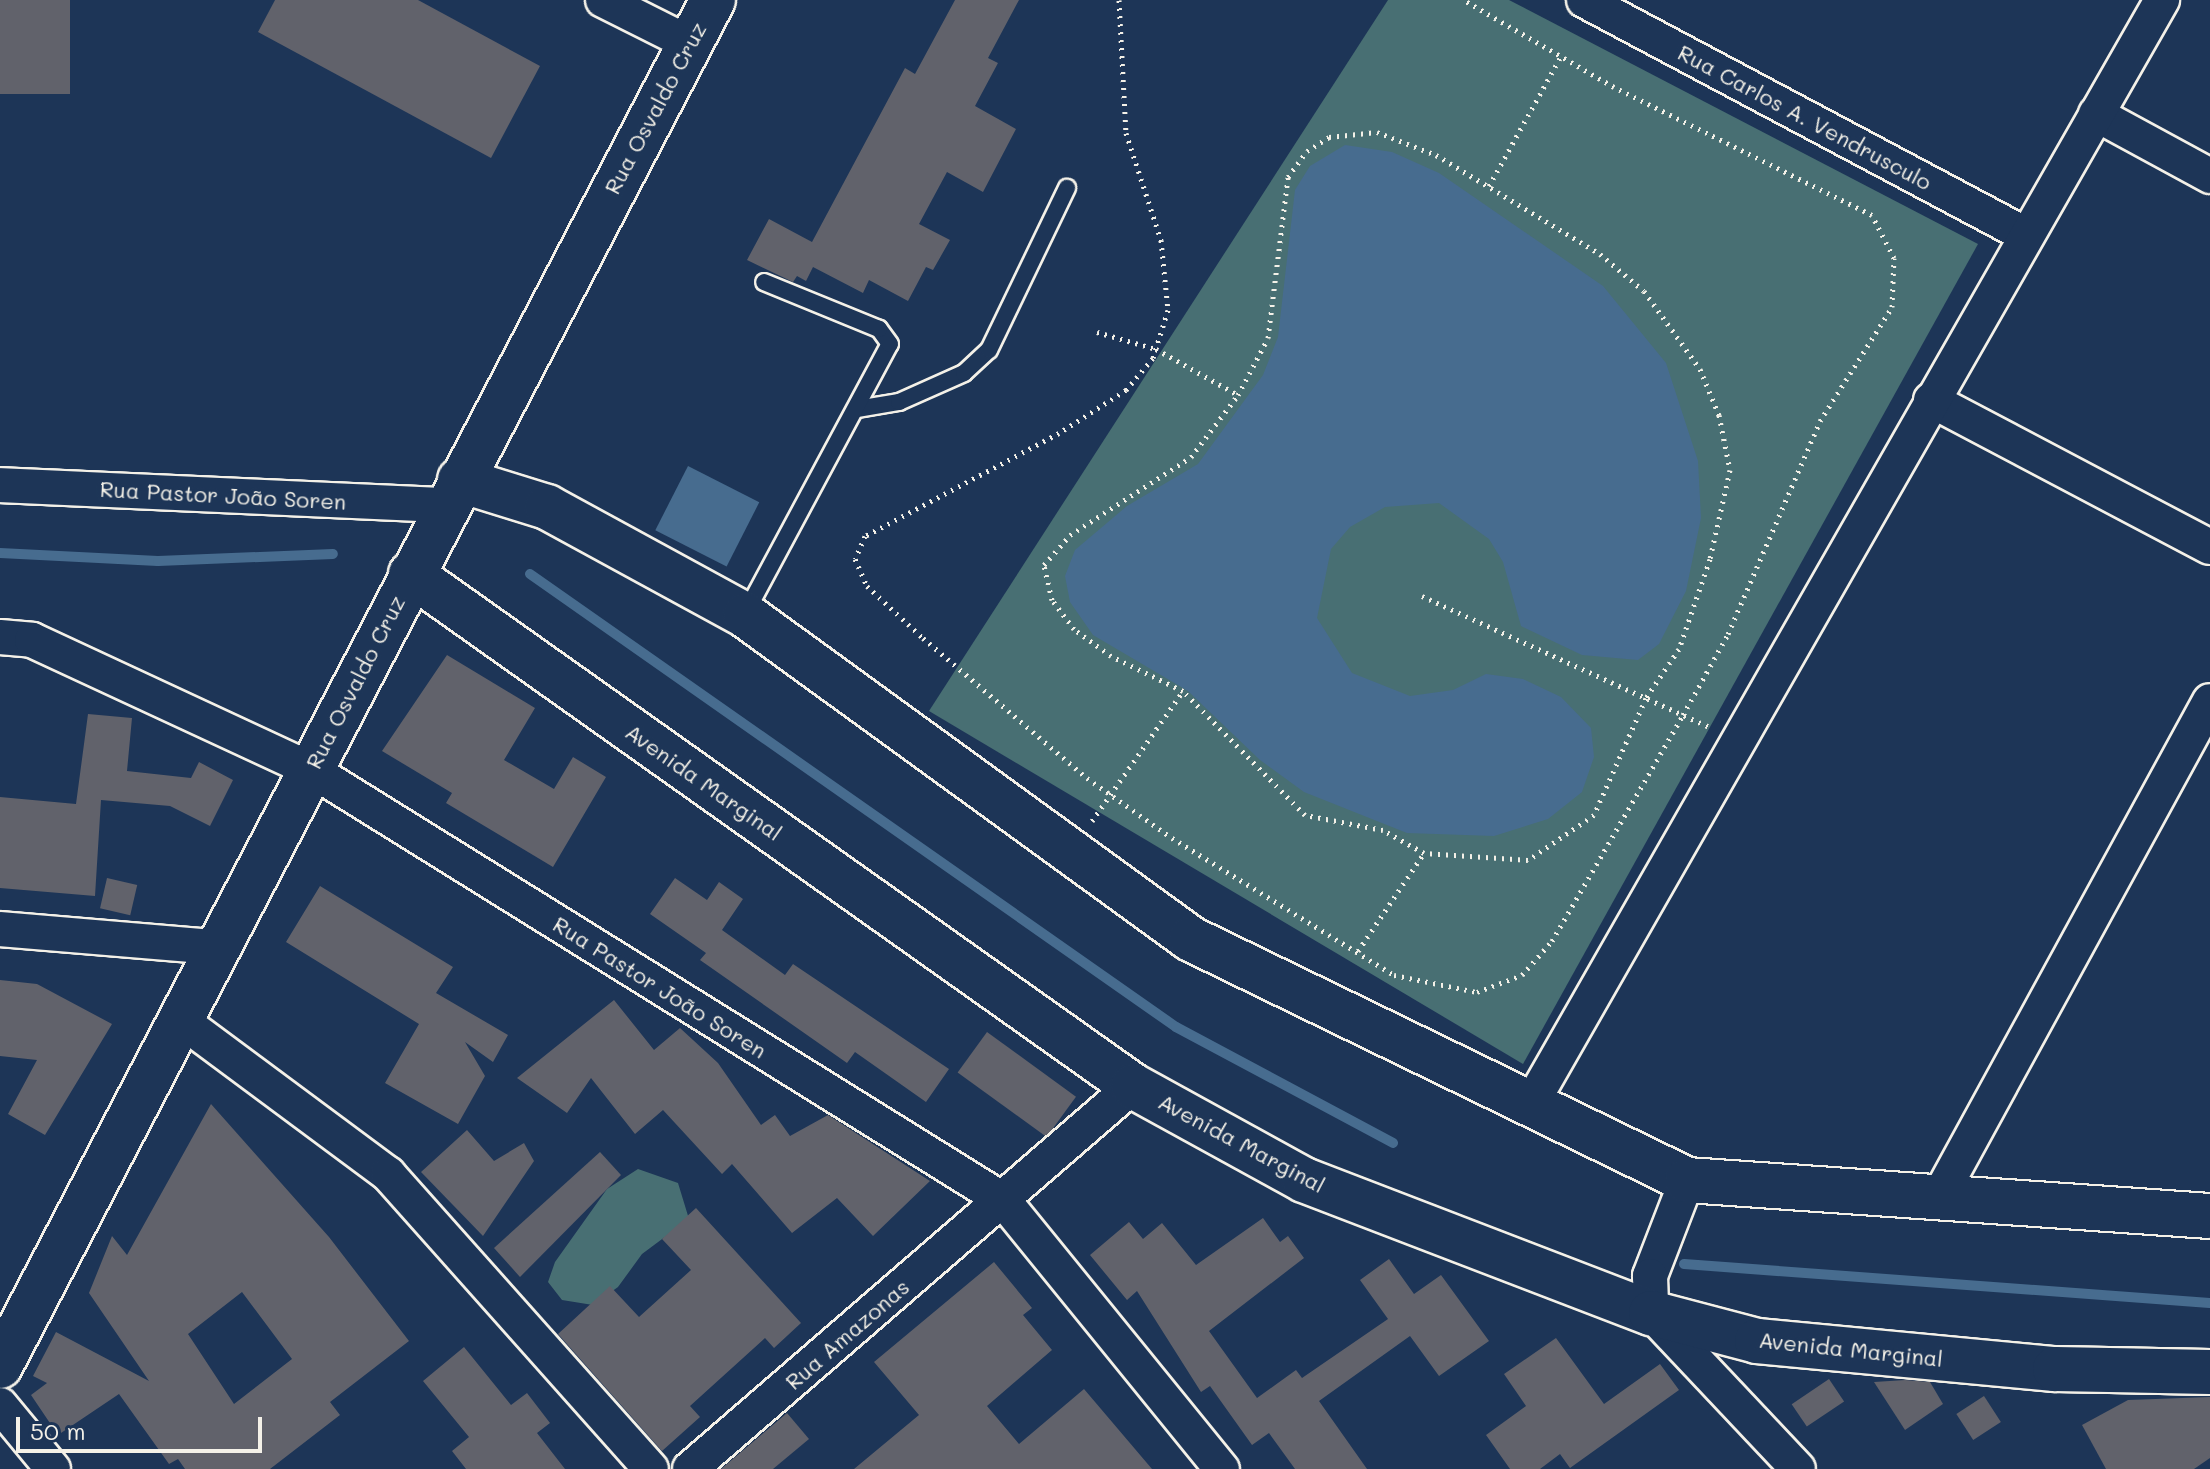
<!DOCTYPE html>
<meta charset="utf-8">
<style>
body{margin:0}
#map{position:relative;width:2210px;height:1469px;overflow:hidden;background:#1d3557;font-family:Mali,sans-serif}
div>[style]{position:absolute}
.green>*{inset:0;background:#486f73}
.water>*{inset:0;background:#476c8f;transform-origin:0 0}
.stream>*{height:10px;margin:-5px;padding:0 5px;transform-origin:5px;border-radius:5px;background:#476c8f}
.building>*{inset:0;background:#61626b;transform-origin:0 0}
.path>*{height:5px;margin-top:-2.5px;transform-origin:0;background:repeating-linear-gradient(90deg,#f4f1e8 0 2px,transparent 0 8px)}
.roads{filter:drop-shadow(2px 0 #f4f1e8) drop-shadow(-2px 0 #f4f1e8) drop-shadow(0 2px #f4f1e8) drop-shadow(0 -2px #f4f1e8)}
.lane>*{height:16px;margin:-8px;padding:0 8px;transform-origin:8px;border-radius:8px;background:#1d3557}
.street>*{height:34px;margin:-17px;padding:0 17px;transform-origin:17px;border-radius:17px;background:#1d3557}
.secondary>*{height:44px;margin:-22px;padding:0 22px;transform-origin:22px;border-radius:22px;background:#1d3557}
.highway>*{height:44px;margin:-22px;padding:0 22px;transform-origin:22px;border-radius:22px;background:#1d3557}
span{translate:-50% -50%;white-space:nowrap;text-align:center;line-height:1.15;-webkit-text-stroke:8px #1d3557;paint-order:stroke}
.street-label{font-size:22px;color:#f4f1e8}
.scale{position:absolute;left:16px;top:1417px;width:246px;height:36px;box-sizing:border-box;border:4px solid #f4f1e8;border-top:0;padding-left:10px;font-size:24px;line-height:28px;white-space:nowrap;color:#f4f1e8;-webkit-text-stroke:6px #1d3557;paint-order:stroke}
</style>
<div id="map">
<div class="green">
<i style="clip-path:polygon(1388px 0,1509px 0,1978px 244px,1523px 1064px,929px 711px)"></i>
<i style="clip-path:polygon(638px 1169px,678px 1183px,689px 1219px,642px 1254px,618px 1287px,593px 1305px,562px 1300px,548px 1282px,555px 1262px,607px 1189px)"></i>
</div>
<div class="water">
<i style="clip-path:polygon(1345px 145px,1392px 152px,1439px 173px,1603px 286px,1666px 363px,1698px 461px,1701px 518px,1686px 591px,1659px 644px,1638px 660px,1582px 655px,1521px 626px,1503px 562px,1489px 539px,1439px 503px,1385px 507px,1350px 527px,1331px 549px,1317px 618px,1352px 673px,1410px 696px,1453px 690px,1486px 674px,1523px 679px,1561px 697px,1591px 728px,1594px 757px,1582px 792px,1548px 819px,1494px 836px,1407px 833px,1304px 792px,1260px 760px,1188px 691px,1093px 635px,1070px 602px,1065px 576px,1075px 550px,1127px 506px,1198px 464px,1263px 375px,1278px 337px,1295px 190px,1310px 166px)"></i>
<i style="left:688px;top:466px;width:80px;height:72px;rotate:27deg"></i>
</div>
<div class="stream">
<i style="left:0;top:553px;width:158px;rotate:2.9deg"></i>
<i style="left:158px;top:561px;width:175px;rotate:-2.3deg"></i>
<i style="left:530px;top:574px;width:789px;rotate:35.04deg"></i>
<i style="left:1176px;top:1027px;width:246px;rotate:28.1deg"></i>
<i style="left:1684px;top:1264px;width:527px;rotate:4.24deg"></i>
</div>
<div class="building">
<i style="left:0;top:0;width:70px;height:94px"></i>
<i style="clip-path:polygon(275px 0,418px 0,540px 66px,491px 158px,258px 32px)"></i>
<i style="clip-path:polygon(955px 0,1019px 0,988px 58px,998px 63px,975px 106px,1016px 129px,983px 192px,947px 172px,919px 224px,950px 240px,933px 270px,926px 267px,908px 301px,869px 280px,863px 293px,813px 267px,806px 281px,797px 276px,793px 282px,747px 260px,769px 219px,812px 242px,905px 68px,915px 74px)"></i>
<i style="clip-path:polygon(447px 655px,535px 708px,504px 760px,554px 789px,573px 757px,606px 777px,553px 867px,446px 803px,452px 793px,382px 751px)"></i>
<i style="clip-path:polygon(88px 714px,132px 718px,127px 771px,191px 778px,199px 762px,233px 780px,210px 826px,170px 806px,101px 800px,95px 896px,0 888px,0 797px,76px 804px)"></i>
<i style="left:107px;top:878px;width:31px;height:31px;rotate:13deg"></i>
<i style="clip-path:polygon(675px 878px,707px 900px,719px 882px,743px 899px,722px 930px,785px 975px,793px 964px,949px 1069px,926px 1102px,855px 1052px,847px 1063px,700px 960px,706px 953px,650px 914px)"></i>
<i style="clip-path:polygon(320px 886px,453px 967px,436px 993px,508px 1035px,493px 1062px,465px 1042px,485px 1076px,458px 1124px,385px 1083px,419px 1024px,286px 942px)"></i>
<i style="clip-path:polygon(0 980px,37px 984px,112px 1024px,45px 1135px,8px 1114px,37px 1060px,0 1056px)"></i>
<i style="clip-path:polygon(614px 1000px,654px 1050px,680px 1028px,718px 1063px,761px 1125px,775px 1115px,790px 1136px,828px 1115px,930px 1181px,873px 1236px,837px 1198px,792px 1233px,732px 1164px,722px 1174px,663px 1110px,635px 1134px,591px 1078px,567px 1113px,517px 1078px)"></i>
<i style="left:987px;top:1032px;width:110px;height:50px;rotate:36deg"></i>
<i style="clip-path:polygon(evenodd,211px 1104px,329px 1237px,409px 1341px,330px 1402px,340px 1415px,270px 1469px,185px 1469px,178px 1459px,169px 1464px,119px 1394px,58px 1435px,31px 1395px,47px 1383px,33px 1376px,56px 1332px,149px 1381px,89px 1293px,112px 1236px,127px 1255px,211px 1104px,242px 1292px,292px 1359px,234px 1404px,188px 1334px,242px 1292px)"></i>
<i style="clip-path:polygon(467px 1130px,494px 1161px,524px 1143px,534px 1161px,483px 1236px,421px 1172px)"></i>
<i style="clip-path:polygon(600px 1152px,621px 1175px,520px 1277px,494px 1248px)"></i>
<i style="clip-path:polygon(696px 1208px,801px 1323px,774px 1348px,765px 1338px,690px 1406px,700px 1417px,662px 1451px,558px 1334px,610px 1286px,639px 1317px,691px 1270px,662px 1239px)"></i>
<i style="clip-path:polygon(1263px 1218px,1280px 1242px,1288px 1236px,1304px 1258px,1209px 1331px,1257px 1398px,1296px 1370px,1302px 1378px,1388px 1319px,1360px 1280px,1389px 1259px,1414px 1294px,1441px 1275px,1489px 1341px,1439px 1376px,1410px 1336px,1319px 1401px,1367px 1469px,1295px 1469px,1269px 1433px,1252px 1445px,1210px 1386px,1201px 1392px,1137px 1291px,1127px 1300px,1090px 1255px,1129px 1222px,1143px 1239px,1162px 1223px,1196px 1265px)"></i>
<i style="clip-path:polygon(994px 1262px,1032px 1308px,1023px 1315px,1052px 1350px,987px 1406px,1019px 1444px,1084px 1389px,1152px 1469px,854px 1469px,919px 1415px,874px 1362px)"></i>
<i style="clip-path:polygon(1556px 1338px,1604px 1404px,1660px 1364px,1679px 1390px,1570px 1468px,1560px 1454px,1540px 1469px,1510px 1469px,1486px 1435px,1526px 1406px,1504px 1374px)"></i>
<i style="clip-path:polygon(464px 1347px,511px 1405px,527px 1393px,550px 1423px,537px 1433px,565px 1469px,466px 1469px,452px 1451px,469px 1437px,423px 1381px)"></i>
<i style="left:1829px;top:1379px;width:27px;height:45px;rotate:56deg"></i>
<i style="clip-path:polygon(1905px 1380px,1930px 1382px,1943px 1404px,1905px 1430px,1874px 1382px)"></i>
<i style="left:1984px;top:1396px;width:31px;height:33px;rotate:57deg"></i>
<i style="clip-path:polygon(2210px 1397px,2210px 1458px,2194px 1469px,2106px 1469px,2082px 1425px,2128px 1400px)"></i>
<i style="clip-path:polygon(787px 1413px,809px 1439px,773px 1469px,721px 1469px)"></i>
</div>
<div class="path">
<i style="left:1119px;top:0;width:133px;rotate:87deg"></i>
<i style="left:1126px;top:133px;width:113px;rotate:71.9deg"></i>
<i style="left:1161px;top:240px;width:70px;rotate:84.3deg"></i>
<i style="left:1168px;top:310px;width:50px;rotate:107.4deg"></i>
<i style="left:1153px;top:358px;width:42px;rotate:130.2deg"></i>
<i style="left:1126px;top:390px;width:80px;rotate:147.3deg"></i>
<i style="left:1059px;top:433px;width:220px;rotate:152deg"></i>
<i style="left:865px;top:536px;width:25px;rotate:113deg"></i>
<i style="left:855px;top:559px;width:30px;rotate:66deg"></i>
<i style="left:867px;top:586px;width:76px;rotate:42.9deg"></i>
<i style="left:923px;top:638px;width:216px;rotate:40.5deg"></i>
<i style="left:1087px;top:778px;width:104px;rotate:35.2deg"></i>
<i style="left:1172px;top:838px;width:261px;rotate:31.7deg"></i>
<i style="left:1394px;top:975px;width:85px;rotate:11.6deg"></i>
<i style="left:1477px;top:992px;width:48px;rotate:-20.7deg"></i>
<i style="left:1522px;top:975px;width:45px;rotate:-48.6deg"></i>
<i style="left:1552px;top:941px;width:261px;rotate:-59.9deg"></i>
<i style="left:1683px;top:715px;width:93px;rotate:-60.9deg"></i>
<i style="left:1728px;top:634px;width:232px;rotate:-66.6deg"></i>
<i style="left:1820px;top:421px;width:135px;rotate:-57.7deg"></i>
<i style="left:1892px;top:307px;width:49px;rotate:-87.7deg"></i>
<i style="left:1894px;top:258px;width:48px;rotate:-117.1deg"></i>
<i style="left:1872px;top:215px;width:288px;rotate:-153.6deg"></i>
<i style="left:1614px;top:87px;width:173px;rotate:-149.9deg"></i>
<i style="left:1377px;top:132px;width:63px;rotate:21.3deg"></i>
<i style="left:1436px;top:155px;width:192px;rotate:31.1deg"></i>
<i style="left:1600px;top:254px;width:57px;rotate:40.1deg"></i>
<i style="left:1644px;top:291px;width:96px;rotate:54.3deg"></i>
<i style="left:1700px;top:369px;width:50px;rotate:67.6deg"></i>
<i style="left:1719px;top:415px;width:56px;rotate:78.7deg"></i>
<i style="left:1730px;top:470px;width:91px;rotate:102.7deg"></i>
<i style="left:1710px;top:559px;width:95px;rotate:109deg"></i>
<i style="left:1679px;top:649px;width:59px;rotate:124deg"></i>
<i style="left:1646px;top:698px;width:128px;rotate:114deg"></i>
<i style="left:1594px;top:815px;width:80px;rotate:145.7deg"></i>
<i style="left:1528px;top:860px;width:104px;rotate:-176.1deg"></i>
<i style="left:1424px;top:853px;width:47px;rotate:-150.7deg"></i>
<i style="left:1383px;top:830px;width:79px;rotate:-169.1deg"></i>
<i style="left:1305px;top:815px;width:174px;rotate:-134.5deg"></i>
<i style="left:1183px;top:691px;width:80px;rotate:-154.1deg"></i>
<i style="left:1111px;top:656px;width:46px;rotate:-143.9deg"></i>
<i style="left:1074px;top:629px;width:36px;rotate:-127deg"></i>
<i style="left:1052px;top:600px;width:36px;rotate:-103deg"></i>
<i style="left:1044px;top:565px;width:40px;rotate:-49deg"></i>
<i style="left:1070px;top:535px;width:144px;rotate:-32.8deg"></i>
<i style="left:1191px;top:457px;width:78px;rotate:-52.8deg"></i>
<i style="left:1238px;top:395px;width:64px;rotate:-62.2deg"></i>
<i style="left:1268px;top:338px;width:162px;rotate:-82.9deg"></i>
<i style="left:1288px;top:177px;width:32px;rotate:-54deg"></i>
<i style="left:1307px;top:151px;width:26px;rotate:-32deg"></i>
<i style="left:1329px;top:137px;width:48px;rotate:-5.9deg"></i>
<i style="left:1489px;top:186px;width:149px;rotate:-61deg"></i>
<i style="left:1097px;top:332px;width:61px;rotate:16.1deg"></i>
<i style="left:1156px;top:349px;width:94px;rotate:29.3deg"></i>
<i style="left:1422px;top:596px;width:318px;rotate:24.5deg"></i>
<i style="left:1092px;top:821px;width:159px;rotate:-55deg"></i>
<i style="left:1358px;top:951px;width:118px;rotate:-56deg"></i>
</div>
<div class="roads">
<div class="lane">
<i style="left:857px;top:409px;width:43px;rotate:-9.5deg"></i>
<i style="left:899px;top:402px;width:71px;rotate:-24deg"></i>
<i style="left:964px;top:373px;width:34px;rotate:-43deg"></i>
<i style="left:989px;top:350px;width:180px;rotate:-64.3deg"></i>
<i style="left:745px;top:614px;width:306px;rotate:-61.8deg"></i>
<i style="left:890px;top:344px;width:19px;rotate:-126deg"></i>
<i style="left:879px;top:329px;width:124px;rotate:-157.8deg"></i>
</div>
<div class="street">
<i style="left:603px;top:0;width:96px;rotate:26.6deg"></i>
<i style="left:1584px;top:0;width:499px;rotate:28deg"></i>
<i style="left:2096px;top:114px;width:130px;rotate:28.5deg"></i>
<i style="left:1931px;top:400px;width:315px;rotate:27.8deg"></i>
<i style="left:0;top:485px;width:447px;rotate:2.6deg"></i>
<i style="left:0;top:637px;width:32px;rotate:5deg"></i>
<i style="left:32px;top:640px;width:306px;rotate:24.9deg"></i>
<i style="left:310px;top:769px;width:816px;rotate:31.88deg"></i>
<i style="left:1003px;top:1200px;width:347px;rotate:50.9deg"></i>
<i style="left:0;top:929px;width:217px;rotate:4.8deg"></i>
<i style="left:178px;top:1018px;width:262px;rotate:36.6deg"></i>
<i style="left:388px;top:1174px;width:395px;rotate:48.3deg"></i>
<i style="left:1531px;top:1104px;width:1272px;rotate:-60.25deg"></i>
<i style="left:1687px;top:1180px;width:103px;rotate:111.1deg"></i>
<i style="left:1650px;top:1276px;width:37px;rotate:88deg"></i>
<i style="left:1651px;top:1313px;width:214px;rotate:46.7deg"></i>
<i style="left:1939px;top:1197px;width:565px;rotate:-61.35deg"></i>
<i style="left:0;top:1405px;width:83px;rotate:50.4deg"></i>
<i style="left:690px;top:1469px;width:586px;rotate:-40.85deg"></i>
</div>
<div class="secondary">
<i style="left:460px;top:480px;width:91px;rotate:17.2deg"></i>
<i style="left:547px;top:507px;width:226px;rotate:28.6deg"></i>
<i style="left:745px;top:615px;width:551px;rotate:36deg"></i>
<i style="left:1191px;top:939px;width:551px;rotate:25.91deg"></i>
<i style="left:1687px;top:1180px;width:524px;rotate:3.94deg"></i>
<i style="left:411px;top:574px;width:885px;rotate:35.34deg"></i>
<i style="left:1133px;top:1086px;width:195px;rotate:28.8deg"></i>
<i style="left:1304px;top:1180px;width:372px;rotate:21deg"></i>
<i style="left:1651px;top:1313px;width:110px;rotate:14.8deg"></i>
<i style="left:1757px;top:1341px;width:299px;rotate:5.4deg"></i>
<i style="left:2055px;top:1369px;width:155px;rotate:1.1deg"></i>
</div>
<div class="highway">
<i style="left:0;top:1366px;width:1541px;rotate:-62.44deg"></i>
</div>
</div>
<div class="street-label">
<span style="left:655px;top:108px;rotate:-62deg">Rua Osvaldo Cruz</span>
<span style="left:1805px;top:117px;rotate:28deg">Rua Carlos A. Vendrusculo</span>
<span style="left:223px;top:495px;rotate:3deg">Rua Pastor João Soren</span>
<span style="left:355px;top:682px;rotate:-63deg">Rua Osvaldo Cruz</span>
<span style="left:704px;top:782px;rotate:35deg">Avenida Marginal</span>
<span style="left:660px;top:987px;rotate:32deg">Rua Pastor João Soren</span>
<span style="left:1242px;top:1143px;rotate:28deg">Avenida Marginal</span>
<span style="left:847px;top:1334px;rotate:-41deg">Rua Amazonas</span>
<span style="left:1851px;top:1349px;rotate:6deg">Avenida Marginal</span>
</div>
<div class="scale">50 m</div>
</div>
